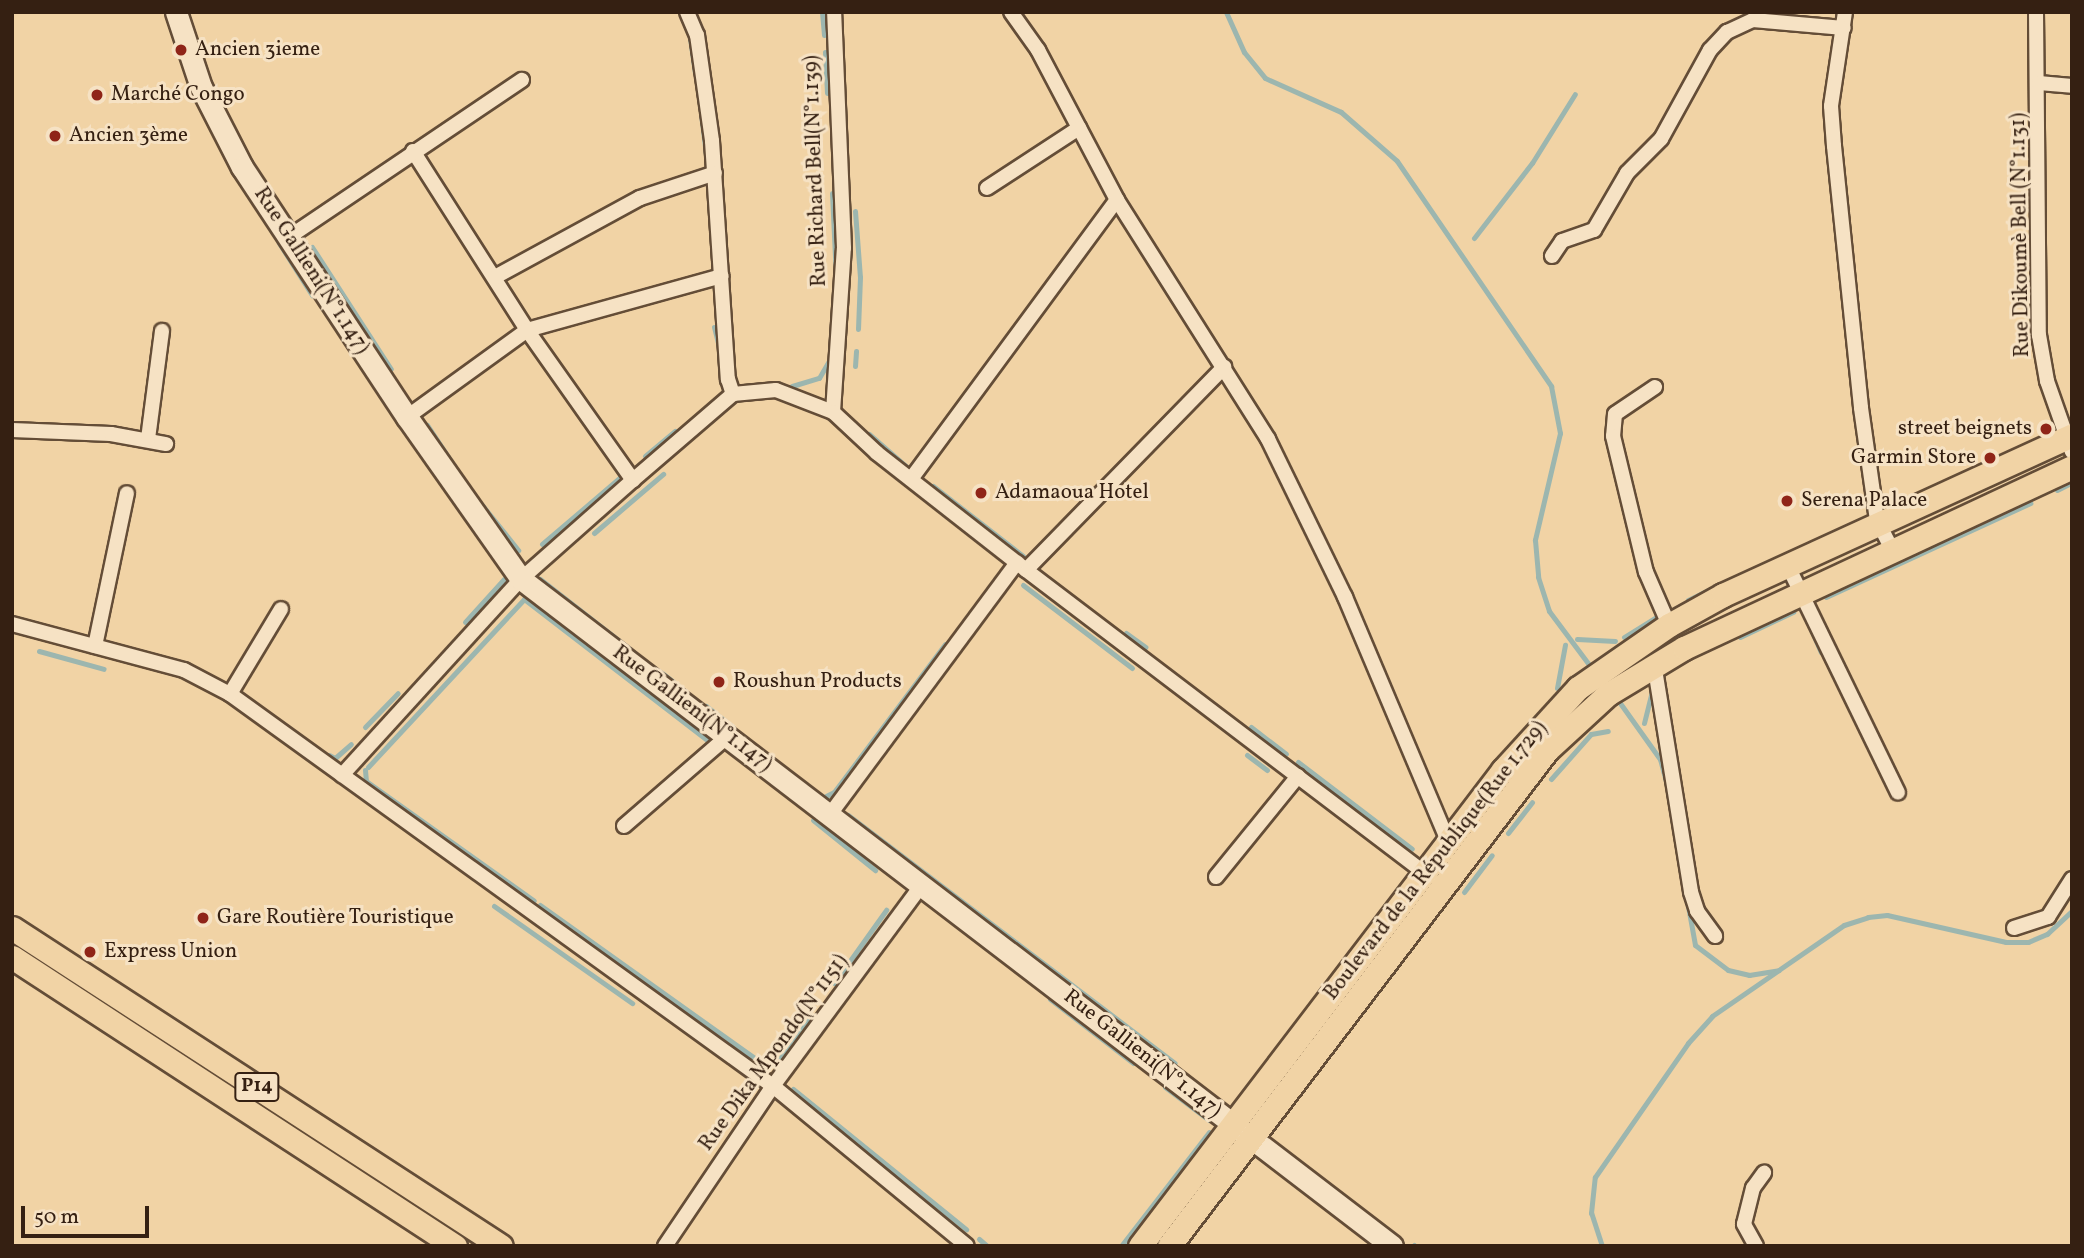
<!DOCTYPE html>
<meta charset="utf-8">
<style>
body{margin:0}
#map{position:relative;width:2084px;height:1258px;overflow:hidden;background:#f1d3a5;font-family:Vollkorn,serif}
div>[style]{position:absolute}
.stream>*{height:5px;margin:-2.5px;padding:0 2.5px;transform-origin:2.5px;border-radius:2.5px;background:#9cb6af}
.roads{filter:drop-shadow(2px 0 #644d37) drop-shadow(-2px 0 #644d37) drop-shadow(0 2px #644d37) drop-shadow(0 -2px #644d37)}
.street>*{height:14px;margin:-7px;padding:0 7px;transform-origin:7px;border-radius:7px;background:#f6e2c4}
.secondary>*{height:21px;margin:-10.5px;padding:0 10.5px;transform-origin:10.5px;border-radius:10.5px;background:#f6e2c4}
.primary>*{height:23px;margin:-11.5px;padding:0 11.5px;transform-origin:11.5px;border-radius:11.5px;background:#f1d3a5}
.dots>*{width:19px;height:19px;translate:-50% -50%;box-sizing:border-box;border:4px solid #f6e2c4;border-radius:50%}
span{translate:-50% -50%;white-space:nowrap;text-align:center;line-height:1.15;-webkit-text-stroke:6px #f6e2c4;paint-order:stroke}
.shield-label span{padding:2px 5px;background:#f6e2c4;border:2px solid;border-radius:5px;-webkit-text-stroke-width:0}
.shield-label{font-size:19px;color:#352012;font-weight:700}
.poi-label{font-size:21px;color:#352012}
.left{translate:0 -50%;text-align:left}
.right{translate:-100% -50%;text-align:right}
.street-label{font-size:21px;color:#352012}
.frame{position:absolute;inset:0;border:14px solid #352012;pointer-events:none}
.scale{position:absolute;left:21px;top:1206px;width:128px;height:32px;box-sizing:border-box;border:4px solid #352012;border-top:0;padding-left:9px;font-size:21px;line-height:24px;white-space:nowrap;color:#352012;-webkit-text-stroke:5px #f6e2c4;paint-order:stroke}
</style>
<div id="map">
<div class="stream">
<i style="left:822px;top:12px;width:23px;rotate:85deg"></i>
<i style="left:1226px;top:12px;width:44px;rotate:65.8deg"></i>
<i style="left:1244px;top:52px;width:33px;rotate:51deg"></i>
<i style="left:1265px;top:78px;width:83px;rotate:24.1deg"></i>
<i style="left:1341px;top:112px;width:74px;rotate:41.2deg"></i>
<i style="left:1397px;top:161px;width:273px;rotate:55.6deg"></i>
<i style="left:1551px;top:386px;width:48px;rotate:79.2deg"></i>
<i style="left:1560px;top:433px;width:110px;rotate:103.2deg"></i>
<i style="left:1535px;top:540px;width:37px;rotate:85deg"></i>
<i style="left:1538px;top:577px;width:36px;rotate:72deg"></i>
<i style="left:1549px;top:611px;width:74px;rotate:53.3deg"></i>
<i style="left:689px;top:31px;width:42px;rotate:81.9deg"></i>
<i style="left:825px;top:52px;width:41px;rotate:87.2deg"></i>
<i style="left:701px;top:114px;width:49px;rotate:83deg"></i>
<i style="left:832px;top:193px;width:84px;rotate:87.3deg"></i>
<i style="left:855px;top:211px;width:66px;rotate:85.7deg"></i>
<i style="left:860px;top:277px;width:52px;rotate:92.2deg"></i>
<i style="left:1474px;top:238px;width:95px;rotate:-52.3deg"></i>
<i style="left:1532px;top:163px;width:81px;rotate:-58.1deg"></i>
<i style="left:279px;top:243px;width:62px;rotate:57.6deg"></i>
<i style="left:312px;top:247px;width:145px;rotate:57.1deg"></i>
<i style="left:714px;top:327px;width:25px;rotate:76deg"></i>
<i style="left:855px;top:366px;width:15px;rotate:-86deg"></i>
<i style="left:792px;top:386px;width:28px;rotate:-17deg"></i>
<i style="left:819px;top:378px;width:24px;rotate:-60deg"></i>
<i style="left:427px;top:425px;width:49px;rotate:56.6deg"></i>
<i style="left:869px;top:434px;width:50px;rotate:41deg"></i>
<i style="left:645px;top:456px;width:39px;rotate:-40deg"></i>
<i style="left:933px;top:486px;width:114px;rotate:37.9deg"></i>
<i style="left:2057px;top:490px;width:16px;rotate:-27deg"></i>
<i style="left:482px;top:505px;width:58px;rotate:51.3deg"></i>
<i style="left:594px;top:533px;width:91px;rotate:-40.5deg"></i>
<i style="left:542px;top:544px;width:109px;rotate:-40.5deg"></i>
<i style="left:540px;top:579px;width:115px;rotate:38deg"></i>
<i style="left:1023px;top:585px;width:137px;rotate:37.3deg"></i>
<i style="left:1826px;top:597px;width:225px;rotate:-24.7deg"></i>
<i style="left:1688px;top:600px;width:25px;rotate:-26deg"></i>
<i style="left:465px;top:622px;width:58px;rotate:-47.8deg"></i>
<i style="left:1811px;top:629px;width:25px;rotate:67deg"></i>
<i style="left:1126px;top:633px;width:24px;rotate:36deg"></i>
<i style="left:1624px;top:637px;width:44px;rotate:-31.9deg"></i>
<i style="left:1740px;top:637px;width:59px;rotate:-25.3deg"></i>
<i style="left:1577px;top:639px;width:38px;rotate:3deg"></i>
<i style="left:39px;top:651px;width:67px;rotate:15.5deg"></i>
<i style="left:662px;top:673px;width:23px;rotate:38deg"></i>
<i style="left:1557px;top:688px;width:44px;rotate:-79.5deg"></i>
<i style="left:1615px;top:696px;width:77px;rotate:54.5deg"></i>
<i style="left:1660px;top:759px;width:28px;rotate:75deg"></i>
<i style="left:706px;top:706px;width:34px;rotate:38deg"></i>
<i style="left:1644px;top:723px;width:37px;rotate:-76deg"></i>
<i style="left:365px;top:727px;width:47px;rotate:-45.9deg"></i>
<i style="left:1251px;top:727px;width:44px;rotate:37.6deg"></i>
<i style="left:329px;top:755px;width:7px;rotate:27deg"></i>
<i style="left:335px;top:758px;width:21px;rotate:-41deg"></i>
<i style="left:1247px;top:755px;width:25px;rotate:37deg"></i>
<i style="left:1298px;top:762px;width:143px;rotate:37.3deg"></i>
<i style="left:368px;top:767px;width:229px;rotate:-47.1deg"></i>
<i style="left:524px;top:599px;width:236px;rotate:37.6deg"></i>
<i style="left:365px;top:770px;width:11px;rotate:85deg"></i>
<i style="left:366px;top:781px;width:206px;rotate:35.5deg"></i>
<i style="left:1551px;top:779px;width:60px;rotate:-48.4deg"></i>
<i style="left:1591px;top:734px;width:17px;rotate:-10deg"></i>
<i style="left:826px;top:796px;width:9px;rotate:-27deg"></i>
<i style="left:834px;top:792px;width:185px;rotate:-53.1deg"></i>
<i style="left:848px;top:815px;width:410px;rotate:37.2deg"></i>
<i style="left:1672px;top:817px;width:130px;rotate:79.8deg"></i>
<i style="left:1695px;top:945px;width:41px;rotate:37.1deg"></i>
<i style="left:1728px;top:970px;width:22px;rotate:13deg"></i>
<i style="left:1749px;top:975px;width:30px;rotate:-9deg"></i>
<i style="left:813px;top:820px;width:80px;rotate:38.9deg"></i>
<i style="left:1508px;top:833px;width:39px;rotate:-52deg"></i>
<i style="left:1464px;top:892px;width:46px;rotate:-52.9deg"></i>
<i style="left:540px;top:905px;width:279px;rotate:35.5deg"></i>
<i style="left:494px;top:906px;width:169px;rotate:35.1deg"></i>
<i style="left:834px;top:983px;width:90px;rotate:-54.5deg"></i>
<i style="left:1050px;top:999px;width:105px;rotate:37.6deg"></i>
<i style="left:778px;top:1061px;width:52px;rotate:-53.6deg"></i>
<i style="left:1165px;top:1087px;width:55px;rotate:36.9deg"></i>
<i style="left:793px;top:1089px;width:223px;rotate:39deg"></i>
<i style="left:979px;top:1239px;width:11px;rotate:41deg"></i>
<i style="left:1414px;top:1245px;width:1px;rotate:45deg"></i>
<i style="left:1121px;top:1246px;width:144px;rotate:-52.3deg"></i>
<i style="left:1602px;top:1246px;width:35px;rotate:-108deg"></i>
<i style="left:1591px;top:1213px;width:36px;rotate:-84deg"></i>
<i style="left:1595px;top:1177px;width:163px;rotate:-55.2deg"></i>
<i style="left:1688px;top:1043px;width:36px;rotate:-48deg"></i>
<i style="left:1712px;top:1016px;width:160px;rotate:-34.6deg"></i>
<i style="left:1844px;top:925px;width:25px;rotate:-18deg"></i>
<i style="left:1868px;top:917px;width:19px;rotate:-6deg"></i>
<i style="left:1887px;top:915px;width:122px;rotate:12.8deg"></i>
<i style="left:2006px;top:942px;width:22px"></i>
<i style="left:2028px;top:942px;width:21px;rotate:-23deg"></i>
<i style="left:2047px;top:934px;width:34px;rotate:-43deg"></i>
</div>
<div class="roads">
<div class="street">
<i style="left:687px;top:12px;width:25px;rotate:67deg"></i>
<i style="left:697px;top:35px;width:107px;rotate:81.9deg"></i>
<i style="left:712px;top:141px;width:239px;rotate:86.2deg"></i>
<i style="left:728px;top:379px;width:16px;rotate:72deg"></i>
<i style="left:1011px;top:12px;width:47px;rotate:54.6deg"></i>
<i style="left:1038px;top:50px;width:170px;rotate:62.2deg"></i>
<i style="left:1117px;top:200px;width:283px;rotate:57.7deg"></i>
<i style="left:1268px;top:439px;width:176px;rotate:64deg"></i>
<i style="left:1345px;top:597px;width:269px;rotate:67.1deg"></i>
<i style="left:1845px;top:12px;width:95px;rotate:98.5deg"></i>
<i style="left:1831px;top:106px;width:40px;rotate:85.7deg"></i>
<i style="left:1834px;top:146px;width:263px;rotate:84.1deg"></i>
<i style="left:1861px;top:408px;width:113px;rotate:81.9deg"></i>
<i style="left:1877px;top:520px;width:33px;rotate:63deg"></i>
<i style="left:2036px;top:12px;width:323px;rotate:89.5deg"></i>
<i style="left:2039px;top:335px;width:47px;rotate:80.1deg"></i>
<i style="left:2047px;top:381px;width:75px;rotate:70.6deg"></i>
<i style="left:2039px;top:83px;width:33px;rotate:5deg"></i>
<i style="left:413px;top:151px;width:212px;rotate:57.5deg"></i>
<i style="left:527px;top:330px;width:184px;rotate:54.8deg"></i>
<i style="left:987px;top:188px;width:110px;rotate:-33.1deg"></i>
<i style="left:289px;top:237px;width:281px;rotate:-34deg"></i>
<i style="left:1552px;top:256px;width:18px;rotate:-56deg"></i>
<i style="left:1562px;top:241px;width:34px;rotate:-19deg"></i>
<i style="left:1594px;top:230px;width:66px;rotate:-59.9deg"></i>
<i style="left:1627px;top:173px;width:48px;rotate:-45deg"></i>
<i style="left:1661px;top:139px;width:102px;rotate:-61.2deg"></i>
<i style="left:1710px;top:50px;width:25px;rotate:-47deg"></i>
<i style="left:1727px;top:32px;width:29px;rotate:-25deg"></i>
<i style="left:1753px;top:20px;width:91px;rotate:5deg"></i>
<i style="left:495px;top:277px;width:165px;rotate:-28.6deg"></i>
<i style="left:640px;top:198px;width:79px;rotate:-18.4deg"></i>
<i style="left:1655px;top:387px;width:48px;rotate:146deg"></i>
<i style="left:1615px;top:414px;width:22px;rotate:95deg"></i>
<i style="left:1613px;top:436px;width:140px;rotate:76.4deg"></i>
<i style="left:1646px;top:572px;width:58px;rotate:66.5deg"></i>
<i style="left:833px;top:412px;width:164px;rotate:-86.2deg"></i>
<i style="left:844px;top:248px;width:236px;rotate:-92.4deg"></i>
<i style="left:407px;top:417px;width:148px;rotate:-35.9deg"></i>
<i style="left:527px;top:330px;width:202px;rotate:-15.5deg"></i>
<i style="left:12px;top:430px;width:99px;rotate:2.3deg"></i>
<i style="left:111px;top:434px;width:56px;rotate:10.3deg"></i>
<i style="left:148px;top:439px;width:109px;rotate:-82.6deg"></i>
<i style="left:911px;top:479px;width:347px;rotate:-53.6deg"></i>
<i style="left:1787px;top:564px;width:254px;rotate:64.1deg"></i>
<i style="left:1026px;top:570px;width:284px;rotate:-45.7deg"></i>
<i style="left:12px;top:624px;width:178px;rotate:15deg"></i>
<i style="left:184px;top:670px;width:52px;rotate:27.6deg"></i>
<i style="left:230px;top:694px;width:670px;rotate:35.83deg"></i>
<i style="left:773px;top:1086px;width:251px;rotate:39.5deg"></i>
<i style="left:95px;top:646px;width:156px;rotate:-78.2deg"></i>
<i style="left:1654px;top:663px;width:232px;rotate:80.8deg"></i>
<i style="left:1691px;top:892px;width:20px;rotate:72deg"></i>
<i style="left:1697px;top:911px;width:31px;rotate:54deg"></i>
<i style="left:230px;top:694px;width:99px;rotate:-59deg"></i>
<i style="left:342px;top:775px;width:265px;rotate:-47.6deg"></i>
<i style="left:521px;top:579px;width:149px;rotate:-41.5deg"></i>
<i style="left:633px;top:480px;width:132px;rotate:-40.7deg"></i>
<i style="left:733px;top:394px;width:43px;rotate:-5.3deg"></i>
<i style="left:776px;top:390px;width:61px;rotate:21.1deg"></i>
<i style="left:833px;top:412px;width:60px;rotate:43deg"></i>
<i style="left:877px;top:453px;width:189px;rotate:38.1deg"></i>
<i style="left:1026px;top:570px;width:507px;rotate:37.23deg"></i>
<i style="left:831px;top:813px;width:312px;rotate:-53.4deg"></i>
<i style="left:624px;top:826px;width:138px;rotate:-40.9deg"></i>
<i style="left:1216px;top:877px;width:130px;rotate:-50.9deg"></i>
<i style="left:2014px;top:928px;width:36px;rotate:-18deg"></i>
<i style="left:2048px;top:917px;width:45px;rotate:-57.7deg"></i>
<i style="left:665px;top:1246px;width:193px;rotate:-56deg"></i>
<i style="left:773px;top:1086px;width:247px;rotate:-53.5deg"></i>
<i style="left:1756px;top:1246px;width:25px;rotate:-119deg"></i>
<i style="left:1744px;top:1224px;width:37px;rotate:-76deg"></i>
<i style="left:1753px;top:1188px;width:19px;rotate:-54deg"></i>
</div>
<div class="secondary">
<i style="left:176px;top:12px;width:79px;rotate:71.6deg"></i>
<i style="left:201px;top:87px;width:90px;rotate:62.9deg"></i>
<i style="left:242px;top:167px;width:300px;rotate:56.6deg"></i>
<i style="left:407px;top:417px;width:198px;rotate:54.9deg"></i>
<i style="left:521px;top:579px;width:1097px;rotate:37.44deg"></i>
</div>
<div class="primary">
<i style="left:12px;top:928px;width:583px;rotate:33.04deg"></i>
<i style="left:12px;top:957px;width:529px;rotate:33.12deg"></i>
<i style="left:1140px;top:1246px;width:599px;rotate:-52.67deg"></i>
<i style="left:1503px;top:770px;width:111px;rotate:-47.6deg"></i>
<i style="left:1578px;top:688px;width:111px;rotate:-34.7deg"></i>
<i style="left:1669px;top:625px;width:62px;rotate:-29.1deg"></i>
<i style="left:1723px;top:595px;width:384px;rotate:-24.6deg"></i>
<i style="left:1169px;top:1246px;width:624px;rotate:-52.69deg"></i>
<i style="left:1547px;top:750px;width:83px;rotate:-42.6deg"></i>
<i style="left:1608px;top:694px;width:89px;rotate:-31.2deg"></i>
<i style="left:1684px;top:648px;width:428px;rotate:-25deg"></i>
</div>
</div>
<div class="dots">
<i style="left:181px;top:50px;background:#8f2418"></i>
<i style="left:97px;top:95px;background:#8f2418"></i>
<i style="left:55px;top:136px;background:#8f2418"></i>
<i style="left:2046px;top:429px;background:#8f2418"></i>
<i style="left:1990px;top:458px;background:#8f2418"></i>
<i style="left:981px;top:493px;background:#8f2418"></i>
<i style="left:1787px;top:501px;background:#8f2418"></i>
<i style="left:719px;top:682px;background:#8f2418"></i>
<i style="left:203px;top:918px;background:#8f2418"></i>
<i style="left:90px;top:952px;background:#8f2418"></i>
</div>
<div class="shield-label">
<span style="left:257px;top:1087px">P14</span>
</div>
<div class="poi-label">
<span class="left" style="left:195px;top:50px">Ancien 3ieme</span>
<span class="left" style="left:111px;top:95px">Marché Congo</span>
<span class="left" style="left:69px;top:136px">Ancien 3ème</span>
<span class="right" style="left:2032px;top:429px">street beignets</span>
<span class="right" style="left:1976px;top:458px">Garmin Store</span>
<span class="left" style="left:995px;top:493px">Adamaoua Hotel</span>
<span class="left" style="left:1801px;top:501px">Serena Palace</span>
<span class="left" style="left:733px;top:682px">Roushun Products</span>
<span class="left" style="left:217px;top:918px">Gare Routière Touristique</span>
<span class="left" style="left:104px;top:952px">Express Union</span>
</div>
<div class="street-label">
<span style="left:816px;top:171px;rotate:-92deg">Rue Richard Bell(N°1.139)</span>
<span style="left:2021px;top:235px;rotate:-91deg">Rue Dikoumè Bell (N°1.131)</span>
<span style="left:311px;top:271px;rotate:57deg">Rue Gallieni(N°1.147)</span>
<span style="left:692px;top:709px;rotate:37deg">Rue Gallieni(N°1.147)</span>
<span style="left:1436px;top:861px;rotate:-52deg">Boulevard de la République(Rue 1.729)</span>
<span style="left:774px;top:1053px;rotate:-54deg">Rue Dika Mpondo(N°1151)</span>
<span style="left:1142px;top:1054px;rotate:38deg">Rue Gallieni(N°1.147)</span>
</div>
<div class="frame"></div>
<div class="scale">50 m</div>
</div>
